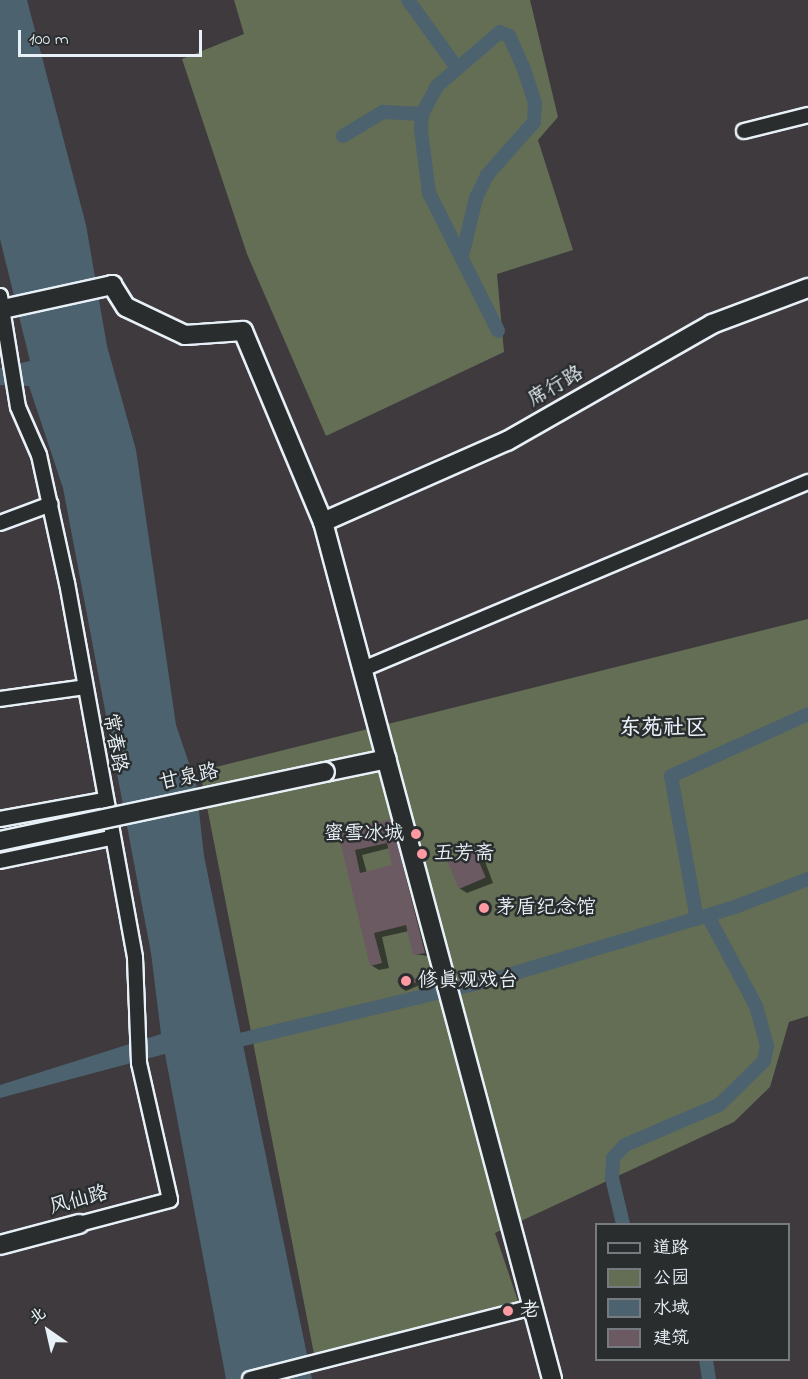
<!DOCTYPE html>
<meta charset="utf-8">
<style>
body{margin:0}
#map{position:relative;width:808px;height:1379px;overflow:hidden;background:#3e3a3e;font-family:"Indie Flower","LXGW WenKai TC",sans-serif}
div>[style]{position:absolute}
.green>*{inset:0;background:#636e55}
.water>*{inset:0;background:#4c626f}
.shadow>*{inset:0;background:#0007}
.canal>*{height:14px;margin:-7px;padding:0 7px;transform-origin:7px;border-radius:7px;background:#4c626f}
.building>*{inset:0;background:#6c5a62;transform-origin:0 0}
.roads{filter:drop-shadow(2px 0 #e8f1f8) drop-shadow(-2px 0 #e8f1f8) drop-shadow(0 2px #e8f1f8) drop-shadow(0 -2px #e8f1f8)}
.street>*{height:14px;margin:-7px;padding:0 7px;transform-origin:7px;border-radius:7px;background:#2a2d2e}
.secondary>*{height:18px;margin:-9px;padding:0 9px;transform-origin:9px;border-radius:9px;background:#2a2d2e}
.bridges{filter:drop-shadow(2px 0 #e8f1f8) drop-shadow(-2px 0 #e8f1f8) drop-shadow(0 2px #e8f1f8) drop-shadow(0 -2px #e8f1f8)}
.secondary-bridge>*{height:18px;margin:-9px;padding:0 9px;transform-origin:9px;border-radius:9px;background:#2a2d2e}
.dots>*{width:16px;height:16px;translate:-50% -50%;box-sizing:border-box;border:3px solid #2a2d2e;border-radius:50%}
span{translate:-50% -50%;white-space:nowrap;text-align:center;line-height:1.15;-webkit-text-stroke:5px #2a2d2e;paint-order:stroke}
.street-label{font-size:20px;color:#e8f1f8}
.poi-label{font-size:20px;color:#e8f1f8}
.right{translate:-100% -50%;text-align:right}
.left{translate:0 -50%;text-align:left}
.quarter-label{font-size:22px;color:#e8f1f8;font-weight:700}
.legend{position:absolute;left:595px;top:1223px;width:195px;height:138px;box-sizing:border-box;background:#2a2d2e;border:2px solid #767b7f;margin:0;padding:8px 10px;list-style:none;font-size:18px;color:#e8f1f8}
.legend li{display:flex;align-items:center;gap:12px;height:30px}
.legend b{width:30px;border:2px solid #767b7f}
.north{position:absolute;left:18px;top:1301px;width:60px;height:60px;-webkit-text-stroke:4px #2a2d2e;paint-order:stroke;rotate:326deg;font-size:16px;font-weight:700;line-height:24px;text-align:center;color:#e8f1f8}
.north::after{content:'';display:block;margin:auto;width:21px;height:27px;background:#e8f1f8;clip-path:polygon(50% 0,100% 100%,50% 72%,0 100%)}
.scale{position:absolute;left:18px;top:30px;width:184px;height:27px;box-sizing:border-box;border:3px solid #e8f1f8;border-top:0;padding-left:8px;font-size:18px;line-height:21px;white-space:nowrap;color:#e8f1f8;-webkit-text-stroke:4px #2a2d2e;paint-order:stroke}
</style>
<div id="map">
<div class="green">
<i style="clip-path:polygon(234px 0,530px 0,558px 117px,538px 140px,573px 250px,497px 274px,504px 352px,326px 436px,247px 254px,182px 59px,244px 34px)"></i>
<i style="clip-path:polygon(808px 619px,808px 1016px,789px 1022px,770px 1087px,734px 1122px,495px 1233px,518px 1301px,314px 1354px,200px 771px)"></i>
</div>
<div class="water">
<i style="clip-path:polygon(0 0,27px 0,86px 225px,107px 346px,136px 450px,176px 725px,196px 784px,204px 856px,312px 1379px,226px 1379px,165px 1054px,0 1098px,0 1085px,161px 1034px,151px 953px,63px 488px,29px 386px,0 385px,0 368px,30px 361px,0 239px)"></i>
</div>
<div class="shadow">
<i style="clip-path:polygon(evenodd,390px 821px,399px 825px,433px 957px,415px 954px,409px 931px,382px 937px,389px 968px,379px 970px,371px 965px,340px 833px,390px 821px,390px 848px,394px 866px,367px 873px,362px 855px,390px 848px)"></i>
<i style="clip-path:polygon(474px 852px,483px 856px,493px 883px,467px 893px,459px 888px)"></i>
<i style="clip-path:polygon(412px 975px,420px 985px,406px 991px,401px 988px)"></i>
</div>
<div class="canal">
<i style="left:408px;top:0;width:84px;rotate:54.2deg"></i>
<i style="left:343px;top:136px;width:47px;rotate:-31deg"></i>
<i style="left:383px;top:112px;width:39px;rotate:3deg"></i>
<i style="left:463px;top:252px;width:56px;rotate:-76.5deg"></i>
<i style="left:476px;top:198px;width:25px;rotate:-64deg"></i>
<i style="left:487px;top:175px;width:71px;rotate:-48.4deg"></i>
<i style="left:534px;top:122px;width:19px;rotate:-87deg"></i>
<i style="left:535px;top:103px;width:38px;rotate:-108deg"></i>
<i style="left:523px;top:67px;width:34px;rotate:-114deg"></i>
<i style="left:509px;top:36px;width:10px;rotate:-156deg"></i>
<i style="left:500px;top:32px;width:83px;rotate:139.4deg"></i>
<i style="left:437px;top:86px;width:32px;rotate:118deg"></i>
<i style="left:422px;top:114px;width:16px;rotate:94deg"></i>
<i style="left:421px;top:130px;width:64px;rotate:82.8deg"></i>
<i style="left:429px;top:193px;width:154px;rotate:63.4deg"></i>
<i style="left:697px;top:919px;width:145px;rotate:-100.3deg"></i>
<i style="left:671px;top:776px;width:150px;rotate:-24.3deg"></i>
<i style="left:227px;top:1043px;width:276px;rotate:-13.4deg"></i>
<i style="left:495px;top:979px;width:251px;rotate:-16.7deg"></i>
<i style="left:735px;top:907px;width:78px;rotate:-21deg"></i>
<i style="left:623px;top:1224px;width:47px;rotate:-103.4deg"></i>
<i style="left:612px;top:1178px;width:20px;rotate:-87deg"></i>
<i style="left:613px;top:1158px;width:18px;rotate:-47deg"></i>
<i style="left:625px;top:1145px;width:102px;rotate:-23.1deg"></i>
<i style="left:719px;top:1105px;width:63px;rotate:-44.4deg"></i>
<i style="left:764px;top:1061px;width:15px;rotate:-79deg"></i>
<i style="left:767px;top:1046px;width:41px;rotate:-105.4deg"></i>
<i style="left:756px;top:1006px;width:102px;rotate:-118.1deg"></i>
<i style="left:706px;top:1360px;width:19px;rotate:81deg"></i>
</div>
<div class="building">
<i style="clip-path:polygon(evenodd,391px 819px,425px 953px,413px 955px,406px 925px,374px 933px,382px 963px,370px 966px,338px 832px,391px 819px,387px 843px,392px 865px,360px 873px,355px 850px,387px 843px)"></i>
<i style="left:474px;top:850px;width:30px;height:29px;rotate:67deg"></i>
<i style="left:412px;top:973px;width:10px;height:17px;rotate:66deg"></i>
</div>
<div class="roads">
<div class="street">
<i style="left:744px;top:131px;width:66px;rotate:-14deg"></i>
<i style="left:0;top:296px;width:112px;rotate:80.8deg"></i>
<i style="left:18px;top:407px;width:52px;rotate:66.4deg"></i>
<i style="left:39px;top:455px;width:131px;rotate:77.7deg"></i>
<i style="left:67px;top:583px;width:381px;rotate:79.7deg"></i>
<i style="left:135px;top:958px;width:105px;rotate:87.8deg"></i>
<i style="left:139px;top:1063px;width:140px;rotate:77.2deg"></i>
<i style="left:170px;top:1200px;width:94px;rotate:165.2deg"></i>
<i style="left:0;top:523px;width:54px;rotate:-20.4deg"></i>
<i style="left:363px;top:669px;width:483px;rotate:-22.8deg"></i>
<i style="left:0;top:699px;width:86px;rotate:-8deg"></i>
<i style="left:0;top:819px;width:106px;rotate:-10.4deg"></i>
<i style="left:0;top:861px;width:112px;rotate:-11.8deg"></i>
<i style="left:250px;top:1379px;width:291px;rotate:-14.3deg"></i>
</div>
<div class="secondary">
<i style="left:3px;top:309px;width:112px;rotate:-12.4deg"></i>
<i style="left:112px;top:285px;width:26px;rotate:58deg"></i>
<i style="left:126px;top:307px;width:65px;rotate:25.4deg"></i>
<i style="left:185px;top:335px;width:58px;rotate:-3.9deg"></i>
<i style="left:243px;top:331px;width:207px;rotate:67.3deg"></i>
<i style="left:323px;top:522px;width:887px;rotate:75.04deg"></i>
<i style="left:323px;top:522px;width:201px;rotate:-23.8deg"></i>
<i style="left:507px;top:441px;width:236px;rotate:-29.7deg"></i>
<i style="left:712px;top:324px;width:103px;rotate:-20.6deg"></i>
<i style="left:325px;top:772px;width:63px;rotate:-11.8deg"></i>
<i style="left:0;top:1245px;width:82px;rotate:-14.9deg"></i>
</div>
</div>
<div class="bridges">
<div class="secondary-bridge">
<i style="left:0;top:841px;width:332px;rotate:-12deg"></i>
</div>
</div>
<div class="dots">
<i style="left:416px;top:834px;background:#ff9aa2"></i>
<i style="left:422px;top:854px;background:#ff9aa2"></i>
<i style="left:484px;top:908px;background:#ff9aa2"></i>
<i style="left:406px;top:981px;background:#ff9aa2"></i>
<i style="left:508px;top:1311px;background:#ff9aa2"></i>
</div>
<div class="street-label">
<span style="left:556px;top:387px;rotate:-30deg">席行路</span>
<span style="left:114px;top:743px;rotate:80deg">常春路</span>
<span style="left:189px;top:778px;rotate:-12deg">甘泉路</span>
<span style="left:79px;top:1201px;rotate:-15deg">风仙路</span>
</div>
<div class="poi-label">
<span class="right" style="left:404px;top:834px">蜜雪冰城</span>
<span class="left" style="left:434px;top:854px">五芳斋</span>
<span class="left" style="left:496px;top:908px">茅盾纪念馆</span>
<span class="left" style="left:418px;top:981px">修真观戏台</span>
<span class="left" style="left:520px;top:1311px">老</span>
</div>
<div class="quarter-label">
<span style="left:663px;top:730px">东苑社区</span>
</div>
<ul class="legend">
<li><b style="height:8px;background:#2a2d2e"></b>道路</li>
<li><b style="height:16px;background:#636e55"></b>公园</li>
<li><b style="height:16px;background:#4c626f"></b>水域</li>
<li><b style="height:16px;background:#6c5a62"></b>建筑</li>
</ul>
<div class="north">北</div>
<div class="scale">100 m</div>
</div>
